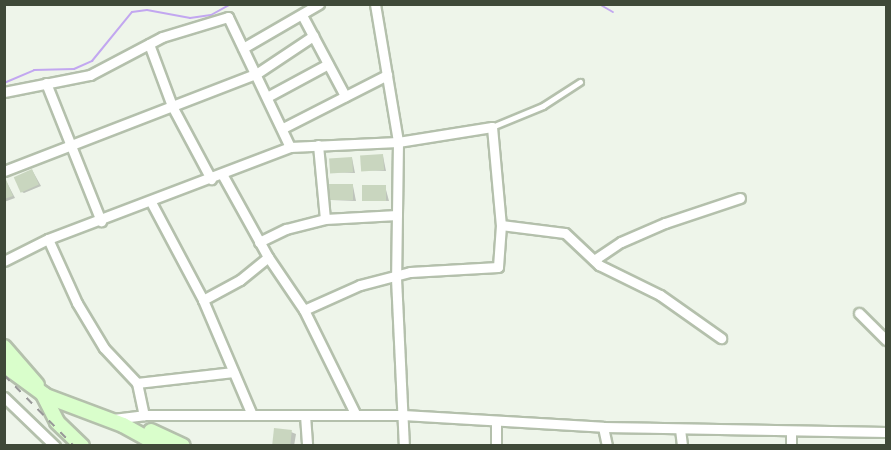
<!DOCTYPE html>
<style>
body{margin:0}
#map{position:relative;width:891px;height:450px;overflow:hidden;background:#eef5ea;font-family:"Noto Sans",sans-serif}
div>[style]{position:absolute}
.shadow>*{inset:0;background:#0003}
.stream>*{height:2px;margin:-1px;padding:0 1px;transform-origin:1px;border-radius:1px;background:#c2a7f0}
.building>*{inset:0;background:#c9d6bf;transform-origin:0 0}
.roads{filter:drop-shadow(2px 0 #b4c0ac) drop-shadow(-2px 0 #b4c0ac) drop-shadow(0 2px #b4c0ac) drop-shadow(0 -2px #b4c0ac)}
.lane>*{height:4.5px;margin:-2.25px;padding:0 2.25px;transform-origin:2.25px;border-radius:2.25px;background:#fff}
.street>*{height:9px;margin:-4.5px;padding:0 4.5px;transform-origin:4.5px;border-radius:4.5px;background:#fff}
.secondary>*{height:14px;margin:-7px;padding:0 7px;transform-origin:7px;border-radius:7px;background:#d9fecb}
.rail>*{height:2px;margin-top:-1px;transform-origin:0;background:repeating-linear-gradient(90deg,#989898 0 8px,transparent 0 16px)}
span{translate:-50% -50%;white-space:nowrap;text-align:center;line-height:1.15;-webkit-text-stroke:4.5px #fff;paint-order:stroke}
.frame{position:absolute;inset:0;border:6px solid #3f4938;pointer-events:none}
</style>
<div id="map">
<div class="shadow">
<i style="clip-path:polygon(383px 156px,386px 171px,362px 170px)"></i>
<i style="clip-path:polygon(352px 158px,355px 173px,331px 172px)"></i>
<i style="clip-path:polygon(32px 170px,41px 186px,24px 193px,20px 191px)"></i>
<i style="clip-path:polygon(4px 177px,15px 198px,4px 202px)"></i>
<i style="clip-path:polygon(353px 186px,356px 201px,331px 200px)"></i>
<i style="clip-path:polygon(385px 186px,389px 201px,364px 200px)"></i>
<i style="clip-path:polygon(291px 432px,296px 434px,294px 446px,273px 443px)"></i>
</div>
<div class="stream">
<i style="left:599px;top:4px;width:16px;rotate:30deg"></i>
<i style="left:4px;top:83px;width:33px;rotate:-23deg"></i>
<i style="left:34px;top:70px;width:40px;rotate:-1.4deg"></i>
<i style="left:74px;top:69px;width:20px;rotate:-24deg"></i>
<i style="left:92px;top:61px;width:63px;rotate:-50.8deg"></i>
<i style="left:132px;top:12px;width:15px;rotate:-8deg"></i>
<i style="left:147px;top:10px;width:44px;rotate:10.5deg"></i>
<i style="left:190px;top:18px;width:21px;rotate:-8deg"></i>
<i style="left:211px;top:15px;width:23px;rotate:-29deg"></i>
</div>
<div class="building">
<i style="left:383px;top:154px;width:16px;height:23px;rotate:86deg"></i>
<i style="left:352px;top:157px;width:15px;height:23px;rotate:86deg"></i>
<i style="left:32px;top:169px;width:17px;height:20px;rotate:66deg"></i>
<i style="clip-path:polygon(4px 175px,13px 196px,4px 199px)"></i>
<i style="left:353px;top:184px;width:16px;height:24px;rotate:90deg"></i>
<i style="left:362px;top:185px;width:24px;height:16px"></i>
<i style="left:274px;top:428px;width:18px;height:16px;rotate:6deg"></i>
</div>
<div class="roads">
<div class="lane">
<i style="left:492px;top:127px;width:55px;rotate:-22.4deg"></i>
<i style="left:543px;top:106px;width:44px;rotate:-33deg"></i>
</div>
<div class="street">
<i style="left:375px;top:4px;width:140px;rotate:80.5deg"></i>
<i style="left:398px;top:142px;width:136px;rotate:90.8deg"></i>
<i style="left:396px;top:278px;width:168px;rotate:87.3deg"></i>
<i style="left:302px;top:15px;width:92px;rotate:62deg"></i>
<i style="left:149px;top:44px;width:66px;rotate:69.6deg"></i>
<i style="left:172px;top:106px;width:83px;rotate:61.9deg"></i>
<i style="left:243px;top:48px;width:88px;rotate:-30.1deg"></i>
<i style="left:46px;top:83px;width:149px;rotate:68.3deg"></i>
<i style="left:4px;top:92px;width:88px;rotate:-11.2deg"></i>
<i style="left:90px;top:75px;width:81px;rotate:-27.8deg"></i>
<i style="left:162px;top:37px;width:69px;rotate:-16.9deg"></i>
<i style="left:228px;top:17px;width:144px;rotate:64.5deg"></i>
<i style="left:267px;top:97px;width:69px;rotate:-28.4deg"></i>
<i style="left:283px;top:128px;width:117px;rotate:-27deg"></i>
<i style="left:318px;top:145px;width:74px;rotate:84.6deg"></i>
<i style="left:4px;top:171px;width:270px;rotate:-21.1deg"></i>
<i style="left:256px;top:74px;width:69px;rotate:-33.7deg"></i>
<i style="left:222px;top:174px;width:95px;rotate:61deg"></i>
<i style="left:268px;top:257px;width:64px;rotate:55.8deg"></i>
<i style="left:304px;top:310px;width:117px;rotate:63.7deg"></i>
<i style="left:151px;top:202px;width:111px;rotate:62deg"></i>
<i style="left:203px;top:300px;width:125px;rotate:66.9deg"></i>
<i style="left:501px;top:225px;width:64px;rotate:7.1deg"></i>
<i style="left:565px;top:233px;width:47px;rotate:43.3deg"></i>
<i style="left:599px;top:265px;width:68px;rotate:26.2deg"></i>
<i style="left:660px;top:295px;width:75px;rotate:35.2deg"></i>
<i style="left:48px;top:239px;width:70px;rotate:65.6deg"></i>
<i style="left:77px;top:303px;width:52px;rotate:59deg"></i>
<i style="left:104px;top:348px;width:48px;rotate:46.7deg"></i>
<i style="left:137px;top:383px;width:33px;rotate:78deg"></i>
<i style="left:259px;top:242px;width:30px;rotate:-26deg"></i>
<i style="left:286px;top:229px;width:40px;rotate:-14.4deg"></i>
<i style="left:325px;top:219px;width:72px;rotate:-3.2deg"></i>
<i style="left:594px;top:260px;width:32px;rotate:-34deg"></i>
<i style="left:621px;top:242px;width:48px;rotate:-23.4deg"></i>
<i style="left:665px;top:223px;width:79px;rotate:-18.4deg"></i>
<i style="left:4px;top:261px;width:49px;rotate:-26.6deg"></i>
<i style="left:48px;top:239px;width:259px;rotate:-20.8deg"></i>
<i style="left:290px;top:147px;width:108px;rotate:-2.7deg"></i>
<i style="left:398px;top:142px;width:95px;rotate:-9.1deg"></i>
<i style="left:492px;top:127px;width:98px;rotate:84.8deg"></i>
<i style="left:501px;top:225px;width:42px;rotate:94.1deg"></i>
<i style="left:498px;top:267px;width:88px;rotate:176.7deg"></i>
<i style="left:410px;top:272px;width:52px;rotate:165.4deg"></i>
<i style="left:360px;top:285px;width:61px;rotate:155.9deg"></i>
<i style="left:203px;top:300px;width:42px;rotate:-28.4deg"></i>
<i style="left:240px;top:280px;width:36px;rotate:-39deg"></i>
<i style="left:859px;top:313px;width:38px;rotate:45deg"></i>
<i style="left:137px;top:383px;width:97px;rotate:-6.5deg"></i>
<i style="left:4px;top:397px;width:71px;rotate:43.9deg"></i>
<i style="left:305px;top:415px;width:31px;rotate:86deg"></i>
<i style="left:113px;top:419px;width:31px;rotate:-7deg"></i>
<i style="left:144px;top:415px;width:259px"></i>
<i style="left:403px;top:415px;width:200px;rotate:3.4deg"></i>
<i style="left:603px;top:427px;width:283px;rotate:1deg"></i>
<i style="left:496px;top:421px;width:25px;rotate:90deg"></i>
<i style="left:603px;top:427px;width:19px;rotate:78deg"></i>
<i style="left:680px;top:429px;width:17px;rotate:83deg"></i>
<i style="left:791px;top:432px;width:14px;rotate:90deg"></i>
</div>
<div class="secondary">
<i style="left:4px;top:347px;width:50px;rotate:49deg"></i>
<i style="left:4px;top:365px;width:52px;rotate:36.4deg"></i>
<i style="left:46px;top:396px;width:82px;rotate:20.6deg"></i>
<i style="left:123px;top:425px;width:43px;rotate:28.9deg"></i>
<i style="left:43px;top:394px;width:31px;rotate:63deg"></i>
<i style="left:57px;top:422px;width:35px;rotate:44deg"></i>
<i style="left:151px;top:431px;width:35px;rotate:25deg"></i>
</div>
</div>
<div class="rail">
<i style="left:4px;top:375px;width:100px;rotate:45.4deg"></i>
</div>
<div class="frame"></div>
</div>
